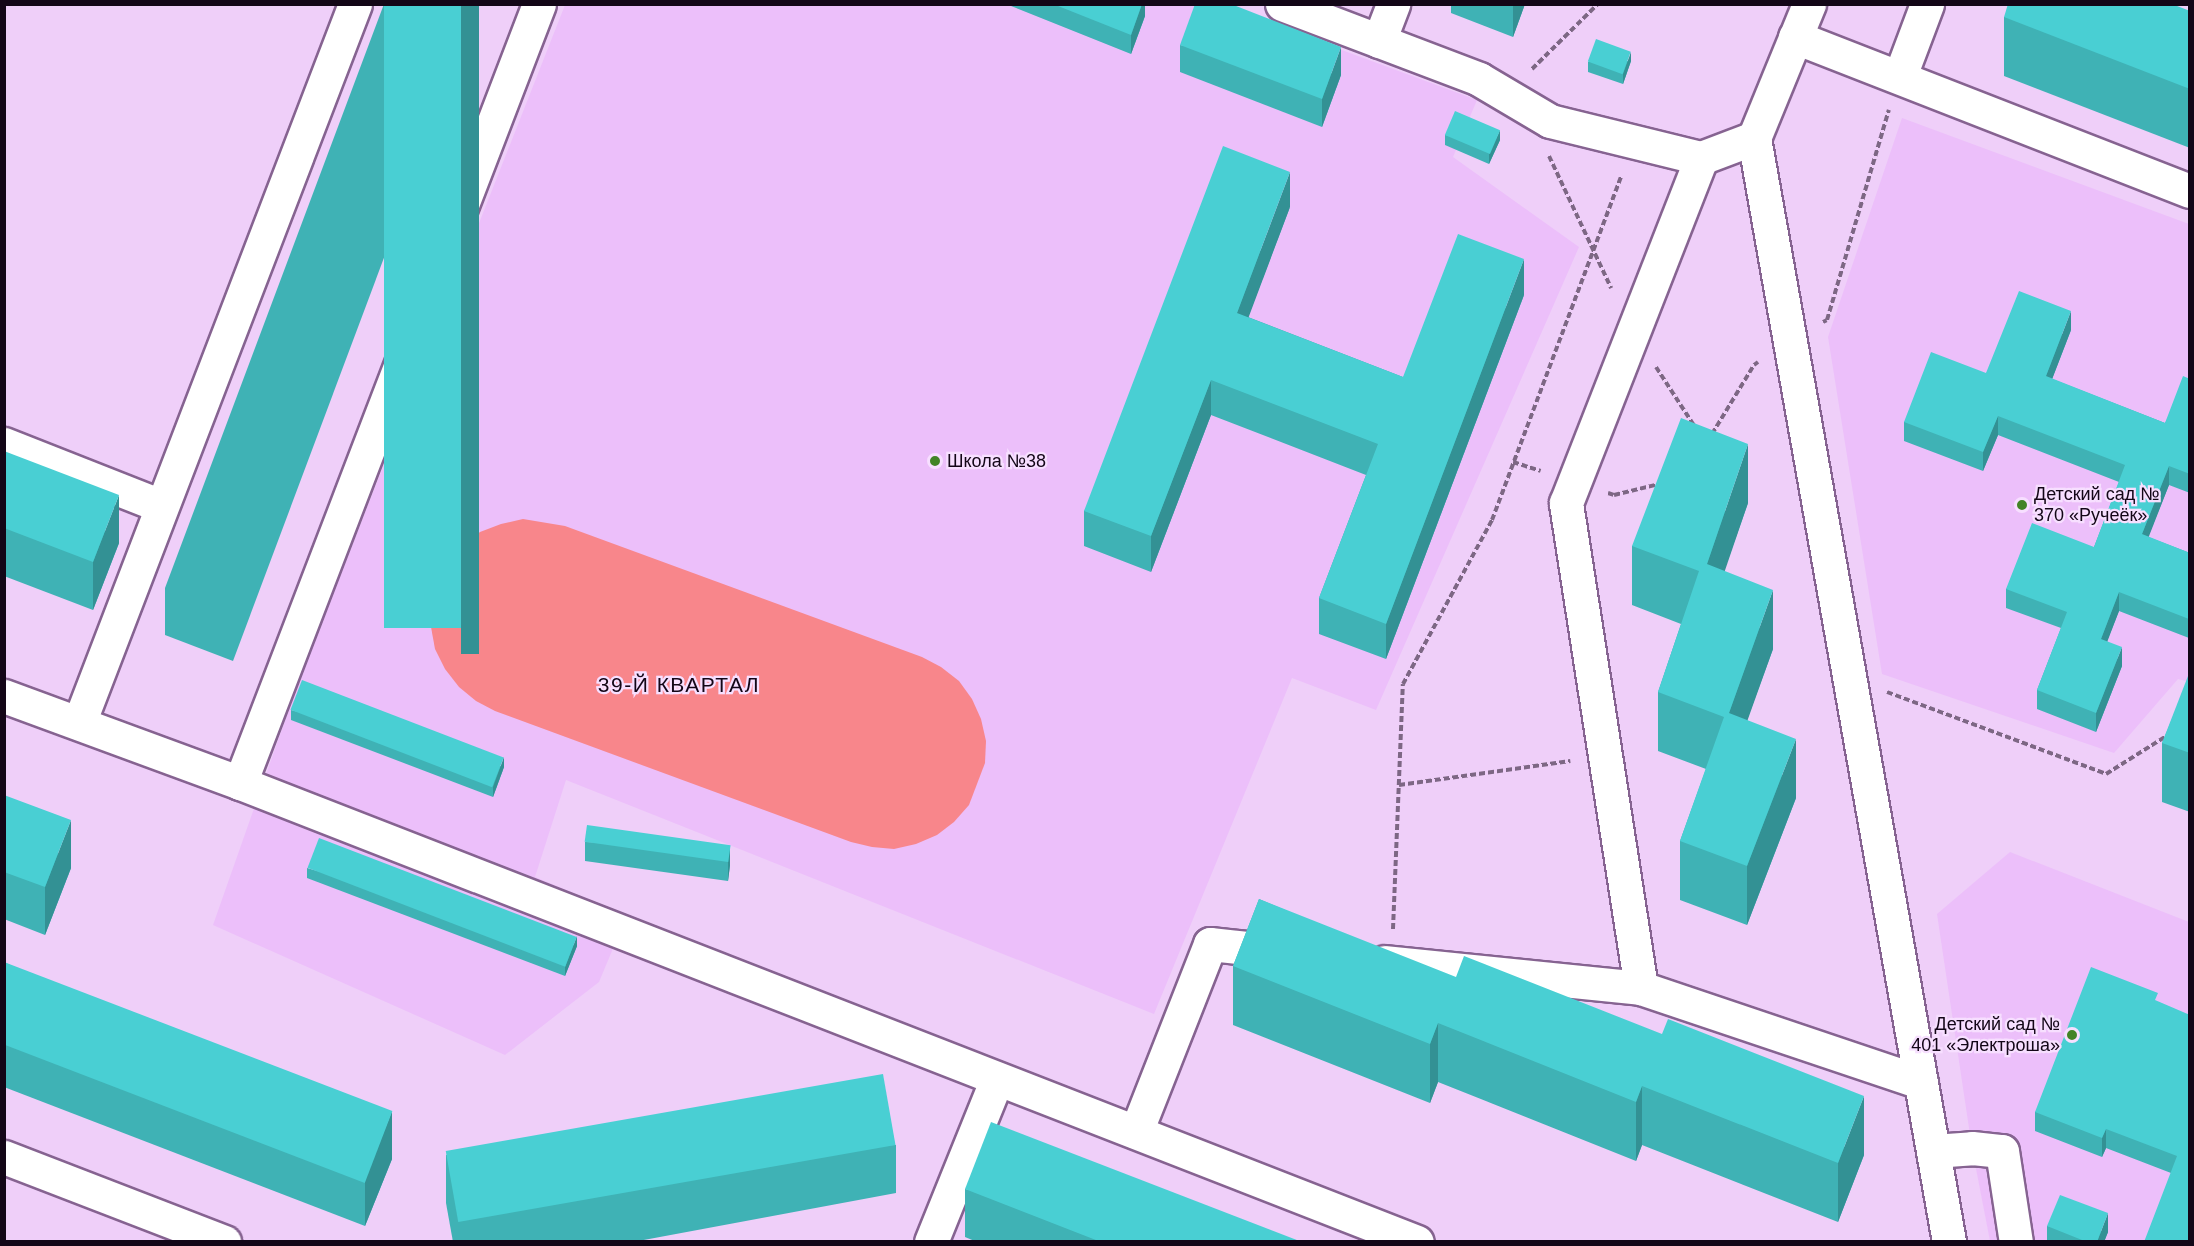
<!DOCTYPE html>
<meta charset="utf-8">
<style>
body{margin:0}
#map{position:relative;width:2194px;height:1246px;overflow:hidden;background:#efcff9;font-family:Helvetica,sans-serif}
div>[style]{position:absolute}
.built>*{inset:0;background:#ecbffa}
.green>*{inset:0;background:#f8868b}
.path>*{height:4px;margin-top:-2px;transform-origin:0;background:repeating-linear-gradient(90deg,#7d6784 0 6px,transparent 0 9px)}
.roads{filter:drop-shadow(2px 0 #866391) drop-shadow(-2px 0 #866391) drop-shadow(0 2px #866391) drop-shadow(0 -2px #866391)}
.minor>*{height:33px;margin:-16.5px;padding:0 16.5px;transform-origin:16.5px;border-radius:16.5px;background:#fff}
.wall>*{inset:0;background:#3fb2b5}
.shaded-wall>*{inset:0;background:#339194;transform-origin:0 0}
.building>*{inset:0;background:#49cfd3;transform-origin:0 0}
.dots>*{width:16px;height:16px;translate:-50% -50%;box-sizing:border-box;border:3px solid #f7dfff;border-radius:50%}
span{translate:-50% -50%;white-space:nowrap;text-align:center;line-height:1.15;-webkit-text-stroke:4.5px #f7dfff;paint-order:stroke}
.poi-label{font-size:18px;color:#130617}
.left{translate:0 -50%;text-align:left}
.right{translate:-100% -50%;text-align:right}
.quarter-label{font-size:21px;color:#130617;letter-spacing:1.5px}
.frame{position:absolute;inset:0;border:6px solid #130617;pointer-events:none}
</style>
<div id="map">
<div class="built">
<i style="clip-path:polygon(565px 5px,1220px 5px,1477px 100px,1453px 157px,1579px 247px,1376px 710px,1292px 678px,1154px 1014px,566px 780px,535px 877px,627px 915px,599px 982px,505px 1055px,213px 925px,301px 675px)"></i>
<i style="clip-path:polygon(1902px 118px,2189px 224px,2189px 682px,2178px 679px,2114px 753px,1882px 674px,1828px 337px)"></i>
<i style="clip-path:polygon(2010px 852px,2189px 922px,2189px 1241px,1990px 1241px,1972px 1148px,1937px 914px)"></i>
</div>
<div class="green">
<i style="clip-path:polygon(523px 519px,565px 526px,922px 657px,941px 667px,959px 681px,972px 699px,981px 719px,986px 741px,985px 763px,969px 805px,954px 822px,937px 835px,916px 844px,894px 849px,872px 847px,851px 842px,495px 711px,476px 701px,459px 687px,445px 669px,435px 649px,431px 627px,432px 605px,438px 583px,448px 563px,462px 546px,480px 532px,501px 524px)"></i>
</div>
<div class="path">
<i style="left:1532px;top:69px;width:93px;rotate:-44.6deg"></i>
<i style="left:1549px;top:156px;width:146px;rotate:64.8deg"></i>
<i style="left:1823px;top:322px;width:4px;rotate:-27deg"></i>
<i style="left:1827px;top:320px;width:219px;rotate:-73.6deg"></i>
<i style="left:1656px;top:367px;width:72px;rotate:57deg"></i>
<i style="left:1712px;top:434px;width:81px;rotate:-58.7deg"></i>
<i style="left:1754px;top:365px;width:5px;rotate:-37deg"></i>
<i style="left:1513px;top:462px;width:29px;rotate:18deg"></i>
<i style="left:1608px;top:493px;width:6px;rotate:18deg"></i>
<i style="left:1614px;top:495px;width:46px;rotate:-13.7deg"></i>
<i style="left:1887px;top:692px;width:234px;rotate:20.5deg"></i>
<i style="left:2106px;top:774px;width:73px;rotate:-32.2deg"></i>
<i style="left:1399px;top:785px;width:173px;rotate:-8deg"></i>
<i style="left:1393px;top:929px;width:245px;rotate:-87.7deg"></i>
<i style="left:1403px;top:684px;width:187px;rotate:-61.5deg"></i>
<i style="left:1492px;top:520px;width:367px;rotate:-69.4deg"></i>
</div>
<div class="roads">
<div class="minor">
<i style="left:1282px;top:4px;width:211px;rotate:20.8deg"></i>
<i style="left:1479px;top:79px;width:82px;rotate:30.6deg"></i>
<i style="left:1550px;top:121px;width:155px;rotate:13.8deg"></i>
<i style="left:1809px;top:4px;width:145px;rotate:112.3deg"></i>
<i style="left:1754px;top:138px;width:1121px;rotate:79.98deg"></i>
<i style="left:1795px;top:37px;width:424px;rotate:21.3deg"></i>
<i style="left:1379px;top:41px;width:40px;rotate:-69deg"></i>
<i style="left:1900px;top:76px;width:77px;rotate:-69.4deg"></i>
<i style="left:4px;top:444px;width:169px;rotate:21.5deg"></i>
<i style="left:4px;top:696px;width:252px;rotate:20.2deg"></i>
<i style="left:240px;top:783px;width:1263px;rotate:21.3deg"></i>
<i style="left:79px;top:723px;width:770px;rotate:-69deg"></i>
<i style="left:240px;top:783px;width:834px;rotate:-69deg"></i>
<i style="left:1385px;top:962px;width:257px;rotate:5.8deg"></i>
<i style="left:1641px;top:988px;width:295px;rotate:18.6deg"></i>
<i style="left:1641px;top:988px;width:491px;rotate:-98.8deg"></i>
<i style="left:1566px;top:503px;width:370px;rotate:-68.6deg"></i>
<i style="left:1701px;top:158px;width:57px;rotate:-20.7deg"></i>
<i style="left:1136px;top:1132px;width:202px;rotate:-68.5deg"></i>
<i style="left:1210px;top:944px;width:75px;rotate:6.1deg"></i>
<i style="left:1933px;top:1151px;width:39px;rotate:-4deg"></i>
<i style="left:1972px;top:1148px;width:30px;rotate:6deg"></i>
<i style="left:2002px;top:1151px;width:92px;rotate:81.3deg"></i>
<i style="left:4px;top:1157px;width:236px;rotate:21.1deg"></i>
<i style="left:931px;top:1242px;width:176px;rotate:-68deg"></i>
</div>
</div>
<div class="wall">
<i style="clip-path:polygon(384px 4px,479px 4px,233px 661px,165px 635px,165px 588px)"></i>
<i style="clip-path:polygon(1006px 4px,1145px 4px,1145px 16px,1131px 54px)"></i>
<i style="clip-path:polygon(1451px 4px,1525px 4px,1513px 37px,1451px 13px)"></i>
<i style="clip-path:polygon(2190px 11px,2190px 148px,2004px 76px,2004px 17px)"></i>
<i style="clip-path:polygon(1180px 45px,1341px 75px,1322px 127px,1180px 72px)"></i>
<i style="clip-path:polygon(1631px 61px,1623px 84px,1588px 72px,1588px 62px)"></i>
<i style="clip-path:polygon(1445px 135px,1500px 140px,1489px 164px,1445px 145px)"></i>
<i style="clip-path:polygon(1290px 207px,1248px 317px,1403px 377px,1524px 295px,1386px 659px,1319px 634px,1319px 598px,1366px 475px,1211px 415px,1151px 572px,1084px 546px,1084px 511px)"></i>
<i style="clip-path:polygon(2071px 330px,2052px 379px,2165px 423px,2190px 379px,2190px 493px,2169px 485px,2148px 537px,2190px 553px,2190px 637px,2189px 638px,2119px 611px,2107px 641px,2122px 666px,2096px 732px,2037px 709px,2037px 690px,2061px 628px,2006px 608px,2006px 589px,2094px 547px,2119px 482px,1998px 435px,1983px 471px,1904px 441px,1904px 422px,1986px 373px)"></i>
<i style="clip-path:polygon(4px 451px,119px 543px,93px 610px,4px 576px)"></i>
<i style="clip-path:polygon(1748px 503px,1724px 571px,1773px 649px,1747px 720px,1796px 798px,1747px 925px,1680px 900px,1680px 841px,1706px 769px,1658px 751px,1658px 692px,1681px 624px,1632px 605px,1632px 546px)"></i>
<i style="clip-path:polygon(2190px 676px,2190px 812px,2162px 802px,2162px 743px)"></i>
<i style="clip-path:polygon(291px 710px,504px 767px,493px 797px,291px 720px)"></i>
<i style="clip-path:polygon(4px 795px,71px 868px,45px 935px,4px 919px)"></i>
<i style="clip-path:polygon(585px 842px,730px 846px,730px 865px,728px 881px,585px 861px)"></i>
<i style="clip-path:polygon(307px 868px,577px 946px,565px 976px,307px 878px)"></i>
<i style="clip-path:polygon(1259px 899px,1864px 1155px,1838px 1222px,1642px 1145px,1636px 1161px,1438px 1082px,1430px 1103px,1233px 1025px,1233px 966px)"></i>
<i style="clip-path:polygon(4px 962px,392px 1159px,365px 1226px,4px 1087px)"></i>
<i style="clip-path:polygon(2158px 1002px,2190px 1242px,2171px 1173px,2106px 1148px,2102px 1157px,2035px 1131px,2035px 1112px)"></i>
<i style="clip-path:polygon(896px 1145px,896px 1193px,633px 1242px,453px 1242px,446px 1203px,446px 1155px)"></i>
<i style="clip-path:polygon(965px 1189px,1302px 1242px,977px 1242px,965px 1237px)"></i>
<i style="clip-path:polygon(2047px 1226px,2108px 1232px,2104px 1242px,2047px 1242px)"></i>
</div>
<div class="shaded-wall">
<i style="left:461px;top:4px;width:18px;height:650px"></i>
<i style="clip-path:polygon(1142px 4px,1145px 4px,1145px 16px,1131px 54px,1131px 35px)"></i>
<i style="clip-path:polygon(1513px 4px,1525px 4px,1513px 37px)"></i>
<i style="clip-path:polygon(1341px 47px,1341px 75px,1322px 127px,1322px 99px)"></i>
<i style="clip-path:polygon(1631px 52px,1631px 61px,1623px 84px,1623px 74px)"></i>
<i style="clip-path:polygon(1500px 130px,1500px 140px,1489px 164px,1489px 154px)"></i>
<i style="clip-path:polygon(1290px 172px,1290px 207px,1237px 348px,1237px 313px)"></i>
<i style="clip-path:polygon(1524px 259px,1524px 295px,1386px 659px,1386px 624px)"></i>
<i style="clip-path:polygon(2071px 311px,2071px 330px,2046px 395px,2046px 376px)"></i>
<i style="clip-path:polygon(1211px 380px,1211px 415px,1151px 572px,1151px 536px)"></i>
<i style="clip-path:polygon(1998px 416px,1998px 435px,1983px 471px,1983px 452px)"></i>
<i style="clip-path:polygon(1748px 444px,1748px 503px,1707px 623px,1707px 564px)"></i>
<i style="clip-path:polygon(2169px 466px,2169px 485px,2142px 554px,2142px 534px)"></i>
<i style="clip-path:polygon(119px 495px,119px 543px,93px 610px,93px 562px)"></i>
<i style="clip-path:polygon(1773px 590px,1773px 649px,1729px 772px,1729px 713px)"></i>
<i style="clip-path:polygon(2119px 592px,2119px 611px,2101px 658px,2101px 639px)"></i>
<i style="clip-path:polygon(2122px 647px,2122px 666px,2096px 732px,2096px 713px)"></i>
<i style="clip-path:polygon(1796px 739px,1796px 798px,1747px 925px,1747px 866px)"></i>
<i style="clip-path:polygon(504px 757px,504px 767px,493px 797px,493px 787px)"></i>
<i style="clip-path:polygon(71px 820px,71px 868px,45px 935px,45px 887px)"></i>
<i style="clip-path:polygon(730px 846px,730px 865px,728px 881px,728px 862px)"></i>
<i style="clip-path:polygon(577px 936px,577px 946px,565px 976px,565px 967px)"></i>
<i style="clip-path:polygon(1438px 1023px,1438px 1082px,1430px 1103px,1430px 1044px)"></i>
<i style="clip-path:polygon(1642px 1086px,1642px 1145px,1636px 1161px,1636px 1102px)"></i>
<i style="clip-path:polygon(1864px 1096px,1864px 1155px,1838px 1222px,1838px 1163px)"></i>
<i style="clip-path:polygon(392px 1111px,392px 1159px,365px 1226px,365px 1178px)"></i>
<i style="clip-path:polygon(2106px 1129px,2106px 1148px,2102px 1157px,2102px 1138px)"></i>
<i style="clip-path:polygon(2108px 1213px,2108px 1232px,2104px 1242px,2097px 1242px)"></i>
</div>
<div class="building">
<i style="left:384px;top:4px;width:77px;height:624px"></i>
<i style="clip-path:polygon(1053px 4px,1142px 4px,1131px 35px)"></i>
<i style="clip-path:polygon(1195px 4px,1231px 4px,1341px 47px,1322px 99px,1180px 45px)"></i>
<i style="clip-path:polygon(2008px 4px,2172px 4px,2190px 11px,2190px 89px,2004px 17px)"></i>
<i style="left:1596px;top:39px;width:37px;height:24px;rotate:20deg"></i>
<i style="left:1455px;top:111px;width:49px;height:26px;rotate:23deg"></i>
<i style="clip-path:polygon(1223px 146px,1290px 172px,1237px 313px,1403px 377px,1458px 234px,1524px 259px,1386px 624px,1319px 598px,1378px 444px,1211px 380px,1151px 536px,1084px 511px)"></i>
<i style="clip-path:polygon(2019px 291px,2071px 311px,2046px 376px,2165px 423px,2183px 376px,2190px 379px,2190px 474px,2169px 466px,2142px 534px,2190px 553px,2190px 618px,2189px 619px,2119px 592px,2101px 639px,2122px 647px,2096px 713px,2037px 690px,2067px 612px,2006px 589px,2032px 523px,2094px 547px,2125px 465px,1998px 416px,1983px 452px,1904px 422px,1931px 352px,1986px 373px)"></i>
<i style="clip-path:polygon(1681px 418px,1748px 444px,1707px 564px,1773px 590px,1729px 713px,1796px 739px,1747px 866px,1680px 841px,1724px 717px,1658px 692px,1699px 571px,1632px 546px)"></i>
<i style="clip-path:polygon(4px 451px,119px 495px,93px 562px,4px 528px)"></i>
<i style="clip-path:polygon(2188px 676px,2190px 676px,2190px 753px,2162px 743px)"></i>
<i style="left:302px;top:680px;width:216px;height:32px;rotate:21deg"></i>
<i style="clip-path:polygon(4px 795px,71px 820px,45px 887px,4px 872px)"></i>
<i style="left:587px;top:825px;width:145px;height:17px;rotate:8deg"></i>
<i style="left:319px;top:838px;width:276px;height:32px;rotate:21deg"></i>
<i style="clip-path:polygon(1259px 899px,1456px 977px,1464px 956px,1662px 1034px,1668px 1019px,1864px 1096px,1838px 1163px,1642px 1086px,1636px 1102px,1438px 1023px,1430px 1044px,1233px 966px)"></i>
<i style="left:4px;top:962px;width:416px;height:77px;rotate:21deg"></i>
<i style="clip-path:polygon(2091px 967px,2158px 993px,2155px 1000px,2190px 1015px,2190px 1242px,2144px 1242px,2177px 1156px,2106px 1129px,2102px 1138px,2035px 1112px)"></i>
<i style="left:883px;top:1074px;width:72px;height:444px;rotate:80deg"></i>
<i style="clip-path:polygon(991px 1122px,1302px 1242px,1101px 1242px,965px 1189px)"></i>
<i style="clip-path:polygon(2060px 1195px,2108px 1213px,2097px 1242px,2087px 1242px,2047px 1226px)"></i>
</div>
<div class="dots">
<i style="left:935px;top:461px;background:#428426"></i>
<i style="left:2022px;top:505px;background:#428426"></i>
<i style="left:2072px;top:1035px;background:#428426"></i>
</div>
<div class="poi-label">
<span class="left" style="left:947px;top:461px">Школа №38</span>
<span class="left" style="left:2034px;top:505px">Детский сад №<br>370 «Ручеёк»</span>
<span class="right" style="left:2060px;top:1035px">Детский сад №<br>401 «Электроша»</span>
</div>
<div class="quarter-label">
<span style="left:679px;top:685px">39-Й КВАРТАЛ</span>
</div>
<div class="frame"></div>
</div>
